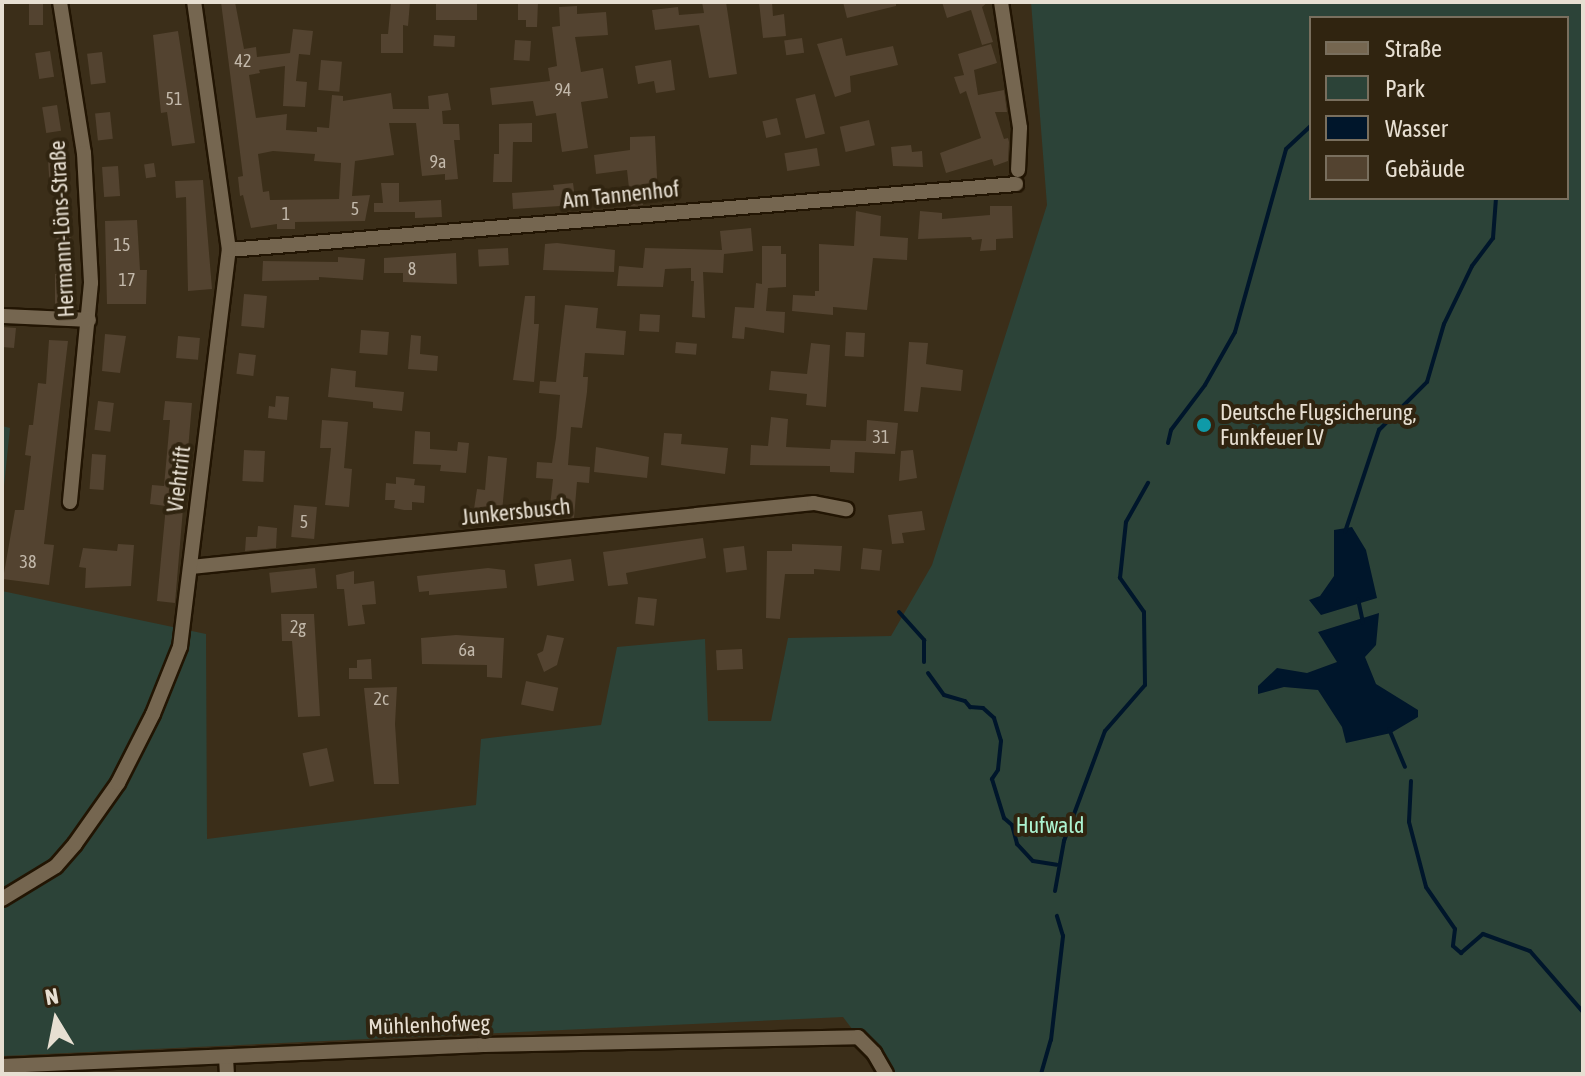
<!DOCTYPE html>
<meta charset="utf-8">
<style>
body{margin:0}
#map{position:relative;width:1585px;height:1076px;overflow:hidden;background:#3b2e19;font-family:"Asap Condensed",sans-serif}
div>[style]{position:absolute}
.green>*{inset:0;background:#2c4338}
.water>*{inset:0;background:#00162b}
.stream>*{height:4px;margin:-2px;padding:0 2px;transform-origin:2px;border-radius:2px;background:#00162b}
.building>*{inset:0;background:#534330;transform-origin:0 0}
.roads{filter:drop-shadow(2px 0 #221503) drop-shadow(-2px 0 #221503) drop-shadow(0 2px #221503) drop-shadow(0 -2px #221503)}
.street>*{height:14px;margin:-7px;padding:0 7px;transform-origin:7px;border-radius:7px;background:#756650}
.dots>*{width:22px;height:22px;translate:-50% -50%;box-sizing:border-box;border:4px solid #302410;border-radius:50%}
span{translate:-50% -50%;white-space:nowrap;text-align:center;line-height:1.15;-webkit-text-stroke:8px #302410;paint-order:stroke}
.number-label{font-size:18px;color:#c2b8aa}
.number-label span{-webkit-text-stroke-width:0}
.street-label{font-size:22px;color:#e7dfd2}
.poi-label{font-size:22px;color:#e7dfd2}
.left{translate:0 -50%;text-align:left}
.park-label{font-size:22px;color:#acf3d1}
.frame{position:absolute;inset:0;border:4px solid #e7dfd2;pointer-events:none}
.legend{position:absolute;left:1309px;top:16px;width:260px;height:184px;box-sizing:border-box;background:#302410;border:2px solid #796f5e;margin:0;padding:10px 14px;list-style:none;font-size:24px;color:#e7dfd2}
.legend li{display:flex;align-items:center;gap:16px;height:40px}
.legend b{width:40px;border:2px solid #796f5e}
.north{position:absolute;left:16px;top:980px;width:80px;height:80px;-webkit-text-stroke:6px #302410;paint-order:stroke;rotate:350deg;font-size:22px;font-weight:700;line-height:32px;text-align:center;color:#e7dfd2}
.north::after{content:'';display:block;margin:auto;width:28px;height:36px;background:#e7dfd2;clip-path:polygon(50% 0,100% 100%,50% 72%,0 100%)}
</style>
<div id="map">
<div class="green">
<i style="clip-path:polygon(evenodd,1031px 2px,1583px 2px,1583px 1074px,886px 1074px,843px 1017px,2px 1056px,2px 591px,206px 634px,207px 839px,476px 805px,481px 739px,601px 725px,617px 647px,705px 639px,708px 721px,771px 721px,788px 638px,891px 636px,932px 565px,1047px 205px,1031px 2px,1311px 18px,1567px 18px,1567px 198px,1311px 198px,1311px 18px)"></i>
<i style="clip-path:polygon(2px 426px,10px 428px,2px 506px)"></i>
</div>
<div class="water">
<i style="clip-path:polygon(1352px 527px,1366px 550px,1377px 598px,1321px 615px,1309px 600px,1320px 596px,1334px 576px,1334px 530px)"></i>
<i style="clip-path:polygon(1379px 613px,1376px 645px,1365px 657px,1376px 684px,1418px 710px,1418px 717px,1391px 733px,1346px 743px,1342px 727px,1318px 690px,1284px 687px,1258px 694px,1258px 686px,1277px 668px,1307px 673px,1337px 662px,1318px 632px)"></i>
</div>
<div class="stream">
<i style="left:1168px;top:443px;width:13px;rotate:-77deg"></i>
<i style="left:1171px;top:430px;width:56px;rotate:-52.9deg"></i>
<i style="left:1205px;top:385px;width:61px;rotate:-60.5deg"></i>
<i style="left:1235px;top:332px;width:190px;rotate:-74.4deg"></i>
<i style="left:1286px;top:149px;width:34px;rotate:-43deg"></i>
<i style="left:1345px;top:532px;width:108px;rotate:-71.6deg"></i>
<i style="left:1379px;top:430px;width:68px;rotate:-45deg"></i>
<i style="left:1427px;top:382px;width:60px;rotate:-73.7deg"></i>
<i style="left:1444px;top:324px;width:64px;rotate:-64.2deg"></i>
<i style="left:1472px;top:266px;width:35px;rotate:-53deg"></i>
<i style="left:1493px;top:238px;width:40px;rotate:-85.7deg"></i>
<i style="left:1358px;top:599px;width:24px;rotate:78deg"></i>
<i style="left:899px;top:612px;width:38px;rotate:48deg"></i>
<i style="left:924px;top:640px;width:22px;rotate:90deg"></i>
<i style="left:928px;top:673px;width:27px;rotate:54deg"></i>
<i style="left:944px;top:695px;width:22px;rotate:16deg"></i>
<i style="left:965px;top:701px;width:8px;rotate:50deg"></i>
<i style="left:970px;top:707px;width:13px;rotate:4deg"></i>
<i style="left:983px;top:708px;width:15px;rotate:42deg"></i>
<i style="left:994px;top:718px;width:24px;rotate:73deg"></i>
<i style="left:1001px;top:741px;width:29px;rotate:96deg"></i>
<i style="left:998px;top:770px;width:11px;rotate:124deg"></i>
<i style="left:992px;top:779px;width:41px;rotate:72.9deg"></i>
<i style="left:1004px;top:818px;width:11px;rotate:41deg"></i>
<i style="left:1012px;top:825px;width:20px;rotate:75deg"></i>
<i style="left:1017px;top:844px;width:23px;rotate:47deg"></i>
<i style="left:1033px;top:861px;width:24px;rotate:9deg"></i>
<i style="left:1389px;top:729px;width:41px;rotate:67.2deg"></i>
<i style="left:1411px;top:781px;width:41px;rotate:92.8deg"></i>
<i style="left:1409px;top:822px;width:67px;rotate:75.3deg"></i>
<i style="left:1426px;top:887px;width:51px;rotate:55.4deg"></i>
<i style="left:1455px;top:929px;width:17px;rotate:97deg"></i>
<i style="left:1453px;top:946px;width:11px;rotate:41deg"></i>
<i style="left:1461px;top:953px;width:29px;rotate:-41deg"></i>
<i style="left:1483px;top:934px;width:50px;rotate:19.9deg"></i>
<i style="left:1530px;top:951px;width:81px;rotate:49deg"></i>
<i style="left:1055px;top:891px;width:51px;rotate:-79.8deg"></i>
<i style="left:1064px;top:841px;width:117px;rotate:-69.6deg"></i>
<i style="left:1105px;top:731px;width:61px;rotate:-49deg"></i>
<i style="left:1145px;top:685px;width:73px;rotate:-90.8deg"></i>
<i style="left:1144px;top:612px;width:42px;rotate:-125.2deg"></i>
<i style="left:1120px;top:578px;width:56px;rotate:-83.9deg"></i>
<i style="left:1126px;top:522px;width:45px;rotate:-60.6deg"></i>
<i style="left:1041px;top:1074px;width:35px;rotate:-74deg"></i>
<i style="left:1051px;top:1040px;width:105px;rotate:-83.4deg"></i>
<i style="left:1063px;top:936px;width:21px;rotate:-107deg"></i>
</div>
<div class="building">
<i style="left:29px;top:2px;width:14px;height:23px"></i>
<i style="clip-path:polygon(evenodd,221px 2px,235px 2px,244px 49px,256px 47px,257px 57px,290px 53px,293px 29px,313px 31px,310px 55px,299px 54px,296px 81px,307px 82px,305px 107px,283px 106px,285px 66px,259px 70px,260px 73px,249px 75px,256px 118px,287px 114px,286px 130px,317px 132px,317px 127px,329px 128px,332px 95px,343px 96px,343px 101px,391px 93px,393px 109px,429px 109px,428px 96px,448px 93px,451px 110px,442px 111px,443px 124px,459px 124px,460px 140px,454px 140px,458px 179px,445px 180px,445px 174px,422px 176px,416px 123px,389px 123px,394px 155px,355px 161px,352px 196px,370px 195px,365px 221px,295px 222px,295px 229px,277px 229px,277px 224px,251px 228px,243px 195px,240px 196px,238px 177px,243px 176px,221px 2px,273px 151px,315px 154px,314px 161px,341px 163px,339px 199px,270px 200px,269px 191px,263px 192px,258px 154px,273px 151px)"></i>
<i style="clip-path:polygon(391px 2px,410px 2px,408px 26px,403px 25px,403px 53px,381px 53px,381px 34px,388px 34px)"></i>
<i style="left:436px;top:2px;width:41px;height:18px"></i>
<i style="clip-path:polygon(518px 2px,538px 2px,537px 27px,526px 27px,526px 20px,518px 20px)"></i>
<i style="clip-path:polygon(702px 2px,726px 2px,737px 74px,709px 78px,699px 25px,655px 30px,652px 10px,678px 7px,679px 15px,704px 13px)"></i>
<i style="clip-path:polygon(759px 2px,772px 2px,773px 16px,784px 14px,786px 36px,763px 38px)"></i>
<i style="clip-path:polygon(843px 2px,896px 2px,896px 6px,847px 18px)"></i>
<i style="clip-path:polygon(942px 2px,988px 2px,982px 7px,993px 42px,982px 45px,971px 10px,947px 18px)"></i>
<i style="clip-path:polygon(577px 6px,577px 14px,606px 12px,608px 35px,575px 37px,581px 72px,603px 68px,608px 98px,581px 102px,588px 148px,562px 152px,556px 113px,536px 116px,533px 101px,492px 105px,490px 88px,550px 81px,548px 68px,557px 66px,552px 27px,560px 26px,559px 7px)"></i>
<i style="clip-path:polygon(178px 31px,195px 143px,172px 146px,167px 112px,161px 113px,153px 35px)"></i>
<i style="left:434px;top:35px;width:21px;height:11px;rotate:3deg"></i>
<i style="left:802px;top:38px;width:15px;height:18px;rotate:82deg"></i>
<i style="clip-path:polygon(842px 38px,846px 56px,893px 46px,898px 65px,850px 76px,851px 92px,835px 97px,817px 44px)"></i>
<i style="left:515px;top:40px;width:16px;height:20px;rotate:4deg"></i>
<i style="clip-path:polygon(991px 44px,997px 63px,974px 70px,978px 95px,1004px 90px,1007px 112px,995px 112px,1004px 139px,1008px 138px,1009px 142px,1008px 161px,994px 166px,992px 159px,946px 173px,940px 153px,981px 138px,966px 91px,960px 94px,954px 77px,964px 75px,958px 54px)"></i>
<i style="left:50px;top:51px;width:26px;height:15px;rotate:81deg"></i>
<i style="left:102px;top:52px;width:31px;height:15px;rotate:83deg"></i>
<i style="left:321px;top:60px;width:21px;height:30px;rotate:5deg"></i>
<i style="clip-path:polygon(671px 60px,675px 90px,656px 93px,654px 81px,638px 84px,635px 66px)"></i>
<i style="left:815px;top:94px;width:41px;height:20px;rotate:76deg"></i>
<i style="left:57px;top:105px;width:26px;height:15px;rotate:81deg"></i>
<i style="left:110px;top:112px;width:27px;height:15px;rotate:84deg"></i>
<i style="left:777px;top:118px;width:17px;height:15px;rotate:77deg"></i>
<i style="left:869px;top:120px;width:26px;height:30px;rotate:77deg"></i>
<i style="clip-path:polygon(532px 123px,532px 142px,513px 142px,512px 182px,493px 182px,494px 154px,499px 154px,499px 124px)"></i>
<i style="clip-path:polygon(655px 136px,658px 198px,642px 200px,643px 205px,631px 206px,627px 170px,596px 174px,594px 155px,630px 150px,630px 137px)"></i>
<i style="clip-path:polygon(911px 145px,912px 152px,922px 151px,923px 167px,893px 166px,891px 147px)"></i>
<i style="left:817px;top:148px;width:18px;height:33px;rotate:81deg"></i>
<i style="left:65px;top:160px;width:26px;height:17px;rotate:86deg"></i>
<i style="left:154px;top:163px;width:14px;height:10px;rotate:82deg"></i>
<i style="left:118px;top:166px;width:30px;height:16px;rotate:86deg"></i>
<i style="clip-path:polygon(203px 180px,212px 289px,188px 291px,186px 197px,176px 198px,175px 181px)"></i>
<i style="clip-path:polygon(381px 183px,399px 183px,399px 202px,441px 200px,442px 217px,415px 218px,415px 212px,374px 212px,374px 203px,383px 203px)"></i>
<i style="clip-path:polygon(573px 183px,576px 205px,513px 209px,512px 193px,554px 190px,553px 185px)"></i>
<i style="clip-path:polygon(990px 206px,1012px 206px,1013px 238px,996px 239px,996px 250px,980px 251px,982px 239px,972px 240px,971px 237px,918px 239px,920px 211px,942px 213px,942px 219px,990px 215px)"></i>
<i style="clip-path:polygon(856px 211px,881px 216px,880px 236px,908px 238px,907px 260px,873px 258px,867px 310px,833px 307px,833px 315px,792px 311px,793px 295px,815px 296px,815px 291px,819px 291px,819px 244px,854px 246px)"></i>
<i style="left:69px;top:216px;width:28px;height:14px;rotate:86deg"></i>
<i style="clip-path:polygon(137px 220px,140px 270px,147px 270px,146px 304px,107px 304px,105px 221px)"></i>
<i style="clip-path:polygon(751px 228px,753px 251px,724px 254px,723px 273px,703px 272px,705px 318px,692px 317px,694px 281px,691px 281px,691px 268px,665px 269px,663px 287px,617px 286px,619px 266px,643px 268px,645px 248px,722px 250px,720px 231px)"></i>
<i style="clip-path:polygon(557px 243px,615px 250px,614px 272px,543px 270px,545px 244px)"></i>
<i style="clip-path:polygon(762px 246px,781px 246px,781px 254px,786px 254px,786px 287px,768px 288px,766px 311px,785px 312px,784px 333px,745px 327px,744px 339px,732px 338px,735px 307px,754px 308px,756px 283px,762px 284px)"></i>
<i style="left:508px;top:248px;width:17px;height:30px;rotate:87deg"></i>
<i style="clip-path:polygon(456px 253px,457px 284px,403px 282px,403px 273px,384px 273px,384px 258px)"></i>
<i style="clip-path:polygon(338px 257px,365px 259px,363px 280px,319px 277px,319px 280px,262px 281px,263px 261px,338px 262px)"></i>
<i style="left:55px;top:274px;width:15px;height:30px"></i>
<i style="left:244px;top:294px;width:23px;height:32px;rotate:5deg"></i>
<i style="clip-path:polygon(525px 296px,535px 296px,534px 324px,539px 324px,534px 382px,513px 380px)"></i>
<i style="clip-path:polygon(565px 305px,598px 308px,596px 328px,626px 331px,624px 355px,585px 353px,583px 377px,588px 377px,587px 392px,582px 428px,571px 427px,568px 465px,590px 467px,589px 483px,577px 482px,574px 518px,549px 515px,553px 479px,536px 478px,537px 462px,552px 463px,556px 438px,560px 395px,539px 393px,540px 381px,556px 382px)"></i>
<i style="left:640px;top:314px;width:20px;height:17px;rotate:3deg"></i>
<i style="clip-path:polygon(2px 327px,16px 328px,14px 348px,2px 347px)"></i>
<i style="left:361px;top:330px;width:28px;height:23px;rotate:4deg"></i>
<i style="left:846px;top:332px;width:19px;height:24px;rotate:3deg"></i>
<i style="clip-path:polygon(105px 334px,126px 336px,120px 373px,102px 371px)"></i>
<i style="clip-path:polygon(411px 335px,421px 336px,420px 354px,438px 356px,437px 371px,408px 369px)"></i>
<i style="left:178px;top:336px;width:22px;height:22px;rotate:5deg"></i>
<i style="clip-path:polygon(49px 340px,68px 341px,44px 544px,54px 545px,49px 585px,3px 579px,15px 510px,24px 510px,31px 456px,25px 455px,29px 425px,33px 425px,38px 383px,46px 384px)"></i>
<i style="left:676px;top:342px;width:21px;height:11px;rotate:5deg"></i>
<i style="clip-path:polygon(909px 342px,928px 343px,926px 364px,963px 370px,961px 391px,921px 387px,918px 412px,904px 411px)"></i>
<i style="clip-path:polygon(811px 343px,830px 345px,826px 407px,806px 405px,807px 394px,769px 390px,771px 371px,807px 374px)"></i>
<i style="left:239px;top:353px;width:17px;height:21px;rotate:7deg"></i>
<i style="clip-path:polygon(331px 368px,356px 371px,355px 387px,404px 392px,402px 411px,373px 408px,373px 402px,328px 397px)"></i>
<i style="clip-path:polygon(276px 396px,289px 397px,287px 420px,268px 418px,269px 406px,275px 407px)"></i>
<i style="left:98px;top:401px;width:16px;height:29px;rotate:7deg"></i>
<i style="clip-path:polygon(165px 401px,192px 403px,175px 603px,157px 601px,166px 506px,150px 504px,152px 485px,164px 486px,170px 420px,163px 420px)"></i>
<i style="clip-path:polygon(771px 417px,788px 419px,786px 447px,830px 449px,831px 440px,866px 441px,867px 420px,898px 423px,895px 454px,855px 452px,854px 473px,830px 472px,830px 466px,750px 465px,751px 445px,768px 446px)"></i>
<i style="clip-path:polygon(322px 420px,348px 422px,344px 468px,352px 469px,349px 507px,325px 505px,331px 448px,320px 448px)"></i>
<i style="clip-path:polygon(415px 431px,430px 432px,430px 449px,457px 451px,458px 442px,469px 443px,466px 473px,440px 471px,441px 465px,413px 464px)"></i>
<i style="clip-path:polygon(664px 433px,682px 434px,681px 444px,728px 448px,725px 474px,661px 465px)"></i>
<i style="clip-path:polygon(596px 447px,649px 457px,647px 478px,594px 472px)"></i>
<i style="left:244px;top:450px;width:21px;height:31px;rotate:3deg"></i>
<i style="clip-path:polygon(913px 450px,917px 478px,899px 481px,901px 451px)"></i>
<i style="left:92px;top:454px;width:14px;height:35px;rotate:4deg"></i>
<i style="clip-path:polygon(488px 456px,507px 458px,502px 512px,474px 509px,477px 489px,485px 490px)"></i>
<i style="clip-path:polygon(396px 477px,415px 479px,414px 485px,425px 486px,424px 503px,412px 502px,412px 510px,404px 510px,394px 508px,395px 500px,385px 500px,386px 483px,396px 484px)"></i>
<i style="left:294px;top:505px;width:23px;height:32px;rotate:5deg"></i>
<i style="clip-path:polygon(922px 511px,925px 530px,902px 533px,904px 543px,892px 544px,888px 515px)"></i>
<i style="clip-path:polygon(258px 526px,277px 528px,276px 548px,245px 551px,246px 537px,257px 537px)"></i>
<i style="clip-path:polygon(703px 538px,706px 558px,626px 573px,628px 584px,608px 586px,603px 552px)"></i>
<i style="clip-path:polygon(118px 544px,134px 545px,131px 586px,85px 588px,86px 568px,79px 567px,83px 548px,117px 551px)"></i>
<i style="clip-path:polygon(792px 544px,842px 546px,840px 571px,814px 569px,814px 574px,785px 574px,780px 619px,766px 618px,767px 551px,792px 551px)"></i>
<i style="left:744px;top:546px;width:24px;height:21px;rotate:83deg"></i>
<i style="left:863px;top:548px;width:19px;height:21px;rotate:6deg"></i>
<i style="left:571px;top:559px;width:22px;height:37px;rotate:82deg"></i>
<i style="left:315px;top:568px;width:20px;height:46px;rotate:84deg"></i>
<i style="clip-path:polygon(488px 568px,505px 570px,507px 588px,429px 595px,429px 591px,419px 592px,417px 576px)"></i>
<i style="clip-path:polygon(354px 571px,354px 584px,374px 581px,376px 604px,362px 605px,365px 624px,348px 626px,344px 589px,337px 589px,336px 575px)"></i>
<i style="left:638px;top:597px;width:19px;height:27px;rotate:6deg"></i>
<i style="clip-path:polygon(281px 614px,314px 614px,320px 716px,298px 717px,292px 641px,282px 641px)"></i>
<i style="clip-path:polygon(456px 635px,504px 638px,502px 678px,487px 677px,487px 665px,422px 664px,421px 638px)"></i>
<i style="clip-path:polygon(547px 635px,564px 638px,557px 665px,544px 672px,537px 654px,543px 651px)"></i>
<i style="left:742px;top:649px;width:20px;height:26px;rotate:87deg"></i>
<i style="clip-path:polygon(371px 659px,372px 679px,349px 679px,349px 668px,357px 668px,357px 660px)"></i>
<i style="left:526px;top:681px;width:33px;height:24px;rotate:12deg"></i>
<i style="clip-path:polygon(397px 687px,395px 724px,399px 784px,374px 784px,364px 688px)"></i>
<i style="left:327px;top:748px;width:34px;height:25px;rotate:78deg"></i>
</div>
<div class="roads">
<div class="street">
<i style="left:60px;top:2px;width:153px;rotate:81deg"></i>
<i style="left:84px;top:153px;width:130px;rotate:86.9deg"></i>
<i style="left:91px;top:283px;width:220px;rotate:95.5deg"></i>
<i style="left:1001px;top:2px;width:127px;rotate:81.4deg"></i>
<i style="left:1020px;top:128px;width:42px;rotate:92.7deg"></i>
<i style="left:229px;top:250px;width:790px;rotate:-4.79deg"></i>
<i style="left:2px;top:316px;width:87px;rotate:2.6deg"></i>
<i style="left:191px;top:567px;width:626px;rotate:-5.87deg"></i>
<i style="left:814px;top:503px;width:33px;rotate:11deg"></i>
<i style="left:2px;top:899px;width:63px;rotate:-31.4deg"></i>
<i style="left:56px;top:866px;width:29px;rotate:-49deg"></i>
<i style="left:75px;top:844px;width:75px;rotate:-54.8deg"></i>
<i style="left:118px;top:783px;width:77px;rotate:-63.1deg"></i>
<i style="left:153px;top:714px;width:72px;rotate:-68.1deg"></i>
<i style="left:180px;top:647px;width:400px;rotate:-83deg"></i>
<i style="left:229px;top:250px;width:250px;rotate:-98deg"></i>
<i style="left:226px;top:1057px;width:17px;rotate:87deg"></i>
<i style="left:2px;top:1066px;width:482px;rotate:-2.5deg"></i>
<i style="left:484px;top:1045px;width:374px;rotate:-1.2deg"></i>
<i style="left:858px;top:1037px;width:23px;rotate:45deg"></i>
<i style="left:874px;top:1053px;width:24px;rotate:60deg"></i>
</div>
</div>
<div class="dots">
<i style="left:1204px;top:425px;background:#0f9aa8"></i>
</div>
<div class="number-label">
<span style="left:243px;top:61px">42</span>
<span style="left:563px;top:90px">94</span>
<span style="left:174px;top:99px">51</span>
<span style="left:438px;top:162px">9a</span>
<span style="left:355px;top:209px">5</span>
<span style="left:286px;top:214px">1</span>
<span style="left:122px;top:245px">15</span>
<span style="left:412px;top:269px">8</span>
<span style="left:127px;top:280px">17</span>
<span style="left:881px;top:437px">31</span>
<span style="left:304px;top:522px">5</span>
<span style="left:28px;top:562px">38</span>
<span style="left:298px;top:627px">2g</span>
<span style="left:467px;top:650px">6a</span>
<span style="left:381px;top:699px">2c</span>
</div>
<div class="street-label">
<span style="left:621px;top:195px;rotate:-6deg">Am Tannenhof</span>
<span style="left:62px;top:229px;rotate:-93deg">Hermann-Löns-Straße</span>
<span style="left:179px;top:479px;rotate:-83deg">Viehtrift</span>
<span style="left:516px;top:512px;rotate:-6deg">Junkersbusch</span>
<span style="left:429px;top:1025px;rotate:-2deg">Mühlenhofweg</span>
</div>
<div class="poi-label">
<span class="left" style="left:1220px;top:425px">Deutsche Flugsicherung,<br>Funkfeuer LV</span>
</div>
<div class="park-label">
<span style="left:1050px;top:826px">Hufwald</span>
</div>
<div class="frame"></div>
<ul class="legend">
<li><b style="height:10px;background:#756650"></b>Straße</li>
<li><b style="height:22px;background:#2c4338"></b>Park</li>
<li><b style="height:22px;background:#00162b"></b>Wasser</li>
<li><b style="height:22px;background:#534330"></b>Gebäude</li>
</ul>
<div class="north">N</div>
</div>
